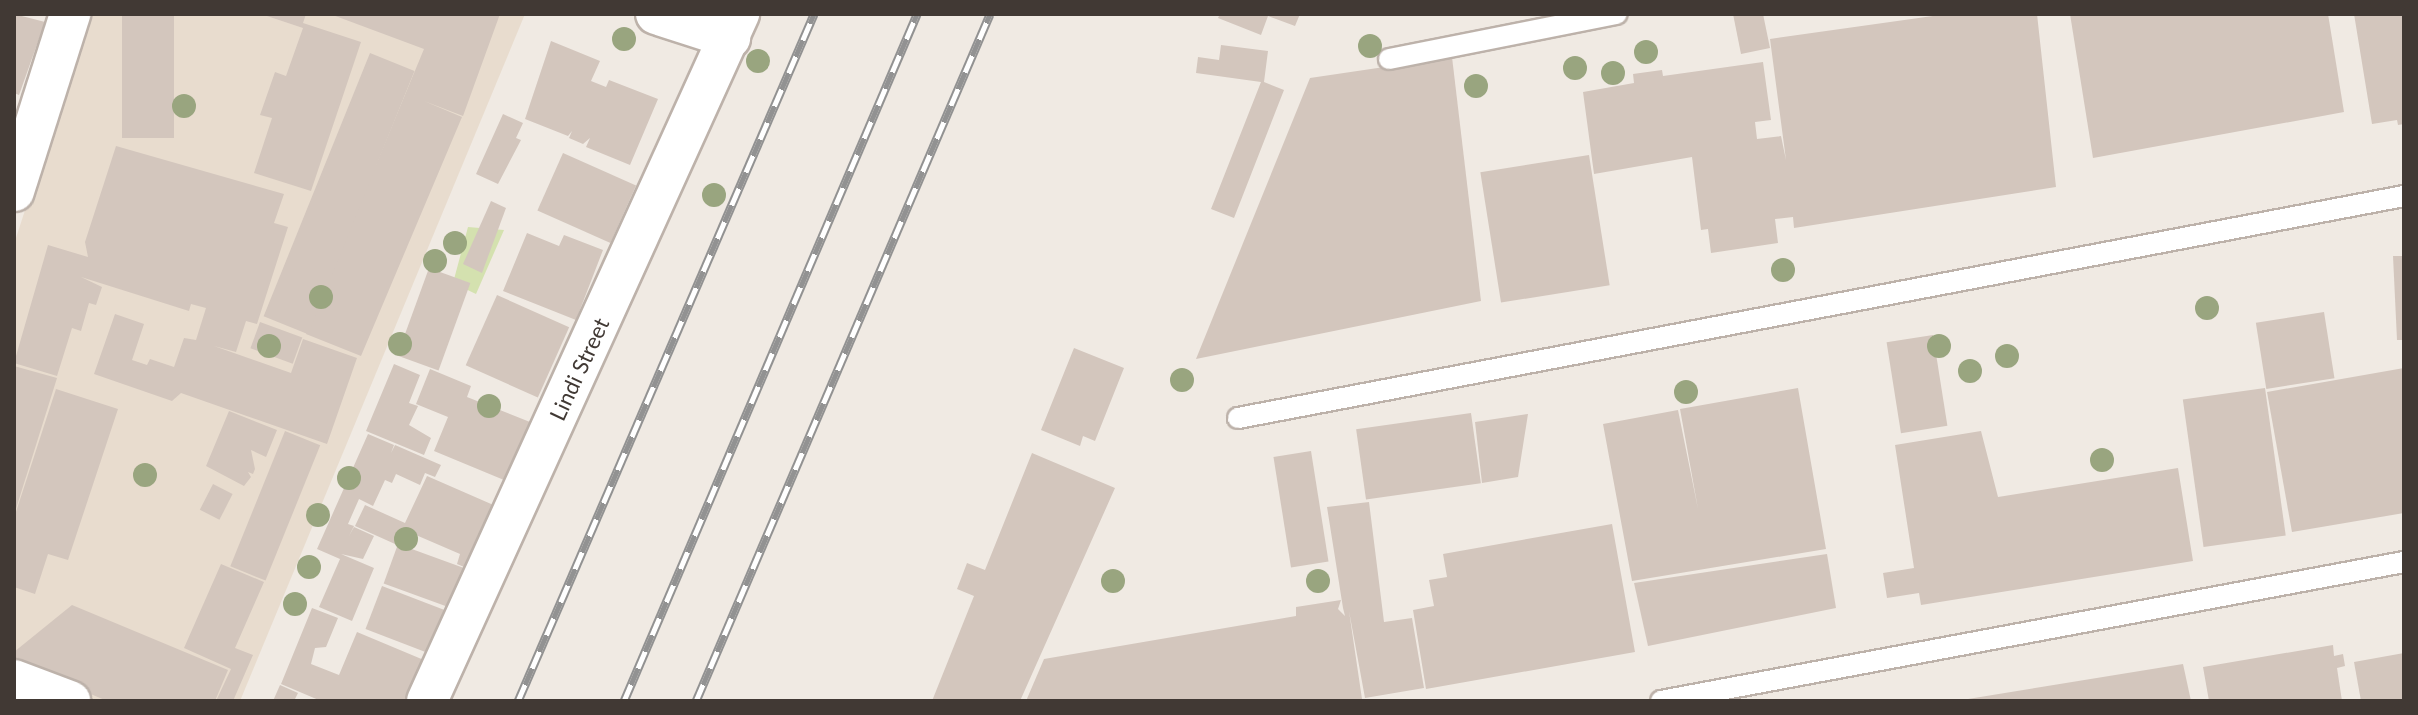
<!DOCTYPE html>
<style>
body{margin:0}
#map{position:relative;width:2418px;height:715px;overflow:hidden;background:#f0eae3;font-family:Lato,sans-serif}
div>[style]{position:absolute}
.education>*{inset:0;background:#e8dcce}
.green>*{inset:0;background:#d4e1af}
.building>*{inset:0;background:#d3c6bd;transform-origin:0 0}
.roads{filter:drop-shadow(2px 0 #bdb2aa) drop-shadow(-2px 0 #bdb2aa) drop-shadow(0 2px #bdb2aa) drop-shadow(0 -2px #bdb2aa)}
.service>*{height:20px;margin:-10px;padding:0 10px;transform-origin:10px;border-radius:10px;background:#fff}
.minor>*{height:40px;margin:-20px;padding:0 20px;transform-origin:20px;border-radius:20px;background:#fff}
.rail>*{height:9px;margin-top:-4.5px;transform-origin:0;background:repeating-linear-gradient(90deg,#fff 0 18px,#929292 0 36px);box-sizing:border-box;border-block:2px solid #929292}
.trees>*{width:24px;height:24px;margin:-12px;border-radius:50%;background:#99a57f}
span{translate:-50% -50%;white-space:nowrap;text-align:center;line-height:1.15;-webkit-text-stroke:7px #fff;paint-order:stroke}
.street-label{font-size:22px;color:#413934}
.frame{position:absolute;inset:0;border:16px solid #413934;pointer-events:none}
</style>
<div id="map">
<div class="education">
<i style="clip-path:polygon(89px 14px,525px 14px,240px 701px,83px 701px,14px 668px,14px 244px)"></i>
</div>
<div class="green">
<i style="clip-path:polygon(468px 227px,504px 230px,476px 294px,453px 283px)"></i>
</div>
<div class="building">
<i style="clip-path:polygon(14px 14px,45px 22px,19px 95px,14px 93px)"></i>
<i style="left:122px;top:14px;width:52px;height:124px"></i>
<i style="clip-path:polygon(261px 14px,306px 14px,303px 23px,361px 42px,311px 191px,254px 173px,272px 118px,260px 115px,275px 72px,286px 76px,303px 28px)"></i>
<i style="clip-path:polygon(330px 14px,500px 14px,463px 116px,424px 101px,462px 117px,361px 356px,306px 334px,424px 49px)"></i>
<i style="clip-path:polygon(1220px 14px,1300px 14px,1295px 26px,1268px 16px,1261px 35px,1218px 18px)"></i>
<i style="clip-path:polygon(1733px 14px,1763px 14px,1770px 48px,1741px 54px)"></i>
<i style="clip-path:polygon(1947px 14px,2037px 14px,2056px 187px,1794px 228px,1793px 217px,1775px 219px,1778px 243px,1711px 253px,1708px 229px,1701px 230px,1692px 157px,1594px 174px,1583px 92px,1634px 83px,1633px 74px,1662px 70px,1663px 76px,1763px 62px,1771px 120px,1755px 122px,1757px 139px,1781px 136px,1786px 160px,1770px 39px)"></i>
<i style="clip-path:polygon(2070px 14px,2328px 14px,2344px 112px,2093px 158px)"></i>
<i style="clip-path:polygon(2354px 14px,2404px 14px,2404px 124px,2398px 125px,2397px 120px,2372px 124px)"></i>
<i style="clip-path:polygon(551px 41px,600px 61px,591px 81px,606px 87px,609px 80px,658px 99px,630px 165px,586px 147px,590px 138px,583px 144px,569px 138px,572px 131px,568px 136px,525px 119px)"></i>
<i style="clip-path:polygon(1221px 45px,1268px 51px,1264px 82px,1284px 90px,1234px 218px,1211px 209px,1261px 82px,1196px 73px,1198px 57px,1219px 60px)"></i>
<i style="left:370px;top:53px;width:48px;height:284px;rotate:22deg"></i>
<i style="clip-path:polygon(1452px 57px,1481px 301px,1196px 359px,1310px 78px)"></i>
<i style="clip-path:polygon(503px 114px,523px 123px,516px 138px,521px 140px,498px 184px,476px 174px)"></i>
<i style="clip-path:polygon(116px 146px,284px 194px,274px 223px,288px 227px,257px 324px,246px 321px,236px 352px,214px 346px,291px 373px,303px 339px,357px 358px,327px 444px,181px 393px,172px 401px,94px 374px,115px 314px,144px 324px,132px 360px,147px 365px,150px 359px,174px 367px,184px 338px,196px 340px,206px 308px,191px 304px,189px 311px,81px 277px,102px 287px,96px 305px,89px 303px,81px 331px,72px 328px,57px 376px,14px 363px,48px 245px,88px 257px,85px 242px)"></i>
<i style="left:563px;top:153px;width:80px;height:63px;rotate:24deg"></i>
<i style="left:1589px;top:155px;width:132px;height:110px;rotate:81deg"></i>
<i style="clip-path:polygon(491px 201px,506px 208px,482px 273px,463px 264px)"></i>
<i style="clip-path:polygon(527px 233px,559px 246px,564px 235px,603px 250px,576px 320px,503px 291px)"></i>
<i style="clip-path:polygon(2393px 256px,2404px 256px,2404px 340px,2397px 340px)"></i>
<i style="left:429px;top:268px;width:44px;height:93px;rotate:20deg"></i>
<i style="left:497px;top:295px;width:79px;height:77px;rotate:24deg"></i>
<i style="left:2324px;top:312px;width:67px;height:69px;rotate:81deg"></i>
<i style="left:260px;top:322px;width:45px;height:28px;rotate:20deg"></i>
<i style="left:1933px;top:335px;width:92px;height:47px;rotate:81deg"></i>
<i style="clip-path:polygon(1074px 348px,1124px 368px,1095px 441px,1083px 436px,1080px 446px,1041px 430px)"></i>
<i style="clip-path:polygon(394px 364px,420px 375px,409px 403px,418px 406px,409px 425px,431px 438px,424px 455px,366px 431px)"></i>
<i style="clip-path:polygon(14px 366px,57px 378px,15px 512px,14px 512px)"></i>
<i style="clip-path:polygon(2404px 368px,2404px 513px,2292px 532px,2267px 392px)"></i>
<i style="clip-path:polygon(430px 369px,471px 386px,467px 397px,535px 424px,511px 483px,434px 451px,448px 417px,416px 404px)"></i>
<i style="clip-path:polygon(1798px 388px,1826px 549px,1632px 581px,1603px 424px,1678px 410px,1698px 509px,1680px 409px)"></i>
<i style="left:2265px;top:388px;width:149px;height:83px;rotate:82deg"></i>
<i style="clip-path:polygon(56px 389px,118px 409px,68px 560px,48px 554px,35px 594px,14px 587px,14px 518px)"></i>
<i style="clip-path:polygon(229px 411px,277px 430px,266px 457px,251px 450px,255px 469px,253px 474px,248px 472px,251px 477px,244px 486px,206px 466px)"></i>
<i style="left:1471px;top:413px;width:71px;height:116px;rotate:82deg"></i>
<i style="clip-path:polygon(1528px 414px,1518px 477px,1482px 483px,1475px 422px)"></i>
<i style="left:285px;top:431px;width:38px;height:146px;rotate:22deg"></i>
<i style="clip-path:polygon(1981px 431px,1998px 497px,2178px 468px,2193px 561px,1921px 605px,1919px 593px,1887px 598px,1883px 573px,1914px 568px,1895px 445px)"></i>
<i style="clip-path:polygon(368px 434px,394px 445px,391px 453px,395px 445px,441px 465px,435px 477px,425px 473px,420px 485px,396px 474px,392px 483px,385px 480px,373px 506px,359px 499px,348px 524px,354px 526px,349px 536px,354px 527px,374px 536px,363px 559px,341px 554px,374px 568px,352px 621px,319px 607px,340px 559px,317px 549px)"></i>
<i style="left:1311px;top:451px;width:112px;height:38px;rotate:81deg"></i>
<i style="clip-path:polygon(1032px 453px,1115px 488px,1020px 701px,932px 701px,974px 596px,957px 589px,967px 563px,985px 570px)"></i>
<i style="clip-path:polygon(427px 476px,498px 507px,469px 569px,457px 564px,460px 554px,402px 529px,395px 544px,355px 526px,365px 505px,405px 523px)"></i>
<i style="left:213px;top:484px;width:22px;height:29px;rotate:27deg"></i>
<i style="clip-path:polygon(1369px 502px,1384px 622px,1412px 618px,1424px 688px,1365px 698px,1349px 611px,1362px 699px,1026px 701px,1044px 659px,1296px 616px,1296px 607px,1341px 600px,1338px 609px,1345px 616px,1343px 608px,1348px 608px,1343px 608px,1327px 507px)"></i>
<i style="clip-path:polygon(1612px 524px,1635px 652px,1426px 689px,1413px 610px,1434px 606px,1429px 580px,1447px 577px,1443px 554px)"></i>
<i style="left:398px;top:544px;width:76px;height:42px;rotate:20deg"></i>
<i style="clip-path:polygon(1827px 554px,1836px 608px,1648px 646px,1634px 583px)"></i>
<i style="clip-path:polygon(221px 564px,264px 582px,235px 648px,253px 655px,233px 701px,216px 701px,231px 669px,184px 648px)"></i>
<i style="left:382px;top:586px;width:76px;height:46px;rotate:21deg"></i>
<i style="clip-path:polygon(72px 605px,228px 670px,215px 701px,107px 701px,14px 661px,14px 652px)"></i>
<i style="clip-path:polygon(312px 608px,338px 618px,326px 647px,315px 648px,311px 664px,339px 675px,357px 632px,431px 663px,415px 701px,321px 701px,281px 684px)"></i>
<i style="clip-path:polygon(2333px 645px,2334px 656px,2343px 654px,2345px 666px,2337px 668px,2342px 701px,2209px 701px,2203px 667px)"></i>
<i style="clip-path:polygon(2404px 653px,2404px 701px,2361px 701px,2354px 662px)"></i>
<i style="clip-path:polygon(2183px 664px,2191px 701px,1968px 701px,1968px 699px)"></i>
<i style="clip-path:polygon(280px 685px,298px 693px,294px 701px,273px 701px)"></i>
</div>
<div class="roads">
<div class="service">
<i style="left:1389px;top:59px;width:232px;rotate:-11.2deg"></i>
<i style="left:1238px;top:418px;width:1187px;rotate:-10.78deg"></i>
<i style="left:1661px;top:701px;width:756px;rotate:-10.6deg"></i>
</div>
<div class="minor">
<i style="left:656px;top:14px;width:78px;rotate:18deg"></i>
<i style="left:14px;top:191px;width:186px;rotate:-72.4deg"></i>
<i style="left:14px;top:680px;width:60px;rotate:20.6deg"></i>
<i style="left:427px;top:701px;width:755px;rotate:-65.57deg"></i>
</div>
</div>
<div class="rail">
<i style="left:518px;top:701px;width:748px;rotate:-66.69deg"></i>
<i style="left:624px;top:701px;width:747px;rotate:-66.9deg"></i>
<i style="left:696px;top:701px;width:747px;rotate:-66.83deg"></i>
</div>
<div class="trees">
<i style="left:624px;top:39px"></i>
<i style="left:1370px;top:46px"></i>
<i style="left:1646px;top:52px"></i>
<i style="left:758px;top:61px"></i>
<i style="left:1575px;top:68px"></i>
<i style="left:1613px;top:73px"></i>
<i style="left:1476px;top:86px"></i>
<i style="left:184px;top:106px"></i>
<i style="left:714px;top:195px"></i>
<i style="left:455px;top:243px"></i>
<i style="left:435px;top:261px"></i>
<i style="left:1783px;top:270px"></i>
<i style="left:321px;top:297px"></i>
<i style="left:2207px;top:308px"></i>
<i style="left:400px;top:344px"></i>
<i style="left:269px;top:346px"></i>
<i style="left:1939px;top:346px"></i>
<i style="left:2007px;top:356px"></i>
<i style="left:1970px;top:371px"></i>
<i style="left:1182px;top:380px"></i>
<i style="left:1686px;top:392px"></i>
<i style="left:489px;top:406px"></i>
<i style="left:2102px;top:460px"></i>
<i style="left:145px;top:475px"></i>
<i style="left:349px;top:478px"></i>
<i style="left:318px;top:515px"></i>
<i style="left:406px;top:539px"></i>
<i style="left:309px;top:567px"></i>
<i style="left:1113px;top:581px"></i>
<i style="left:1318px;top:581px"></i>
<i style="left:295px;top:604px"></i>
</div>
<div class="street-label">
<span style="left:579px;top:369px;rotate:-65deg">Lindi Street</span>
</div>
<div class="frame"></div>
</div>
